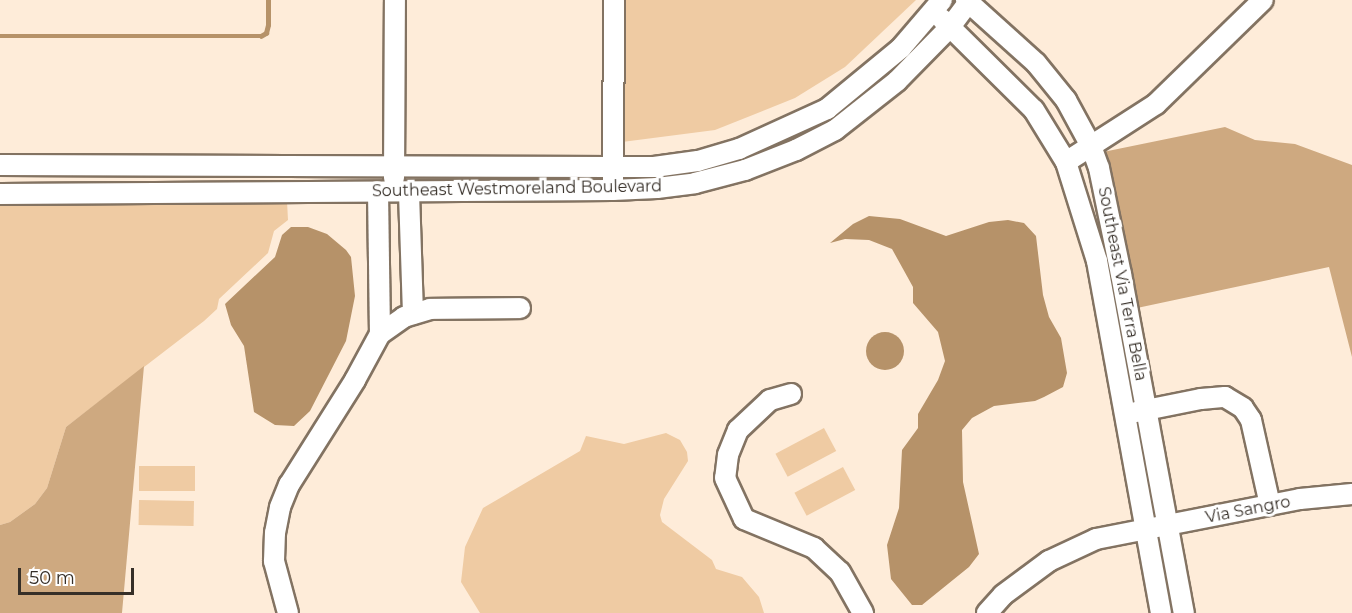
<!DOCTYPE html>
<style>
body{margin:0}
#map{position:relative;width:1352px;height:613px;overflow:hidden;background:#feecd9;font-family:Montserrat,sans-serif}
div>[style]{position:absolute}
.green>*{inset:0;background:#efcba3;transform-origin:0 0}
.forest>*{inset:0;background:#cea980}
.water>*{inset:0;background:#b69269}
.round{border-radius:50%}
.stream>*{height:4.5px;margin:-2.25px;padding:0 2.25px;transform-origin:2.25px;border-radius:2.25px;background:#b69269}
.roads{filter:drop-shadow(2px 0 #837362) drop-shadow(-2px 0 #837362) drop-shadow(0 2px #837362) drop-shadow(0 -2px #837362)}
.minor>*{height:20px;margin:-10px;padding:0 10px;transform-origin:10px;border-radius:10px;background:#fff}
span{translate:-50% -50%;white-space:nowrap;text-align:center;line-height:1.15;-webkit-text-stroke:6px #fff;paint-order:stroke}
.street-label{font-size:16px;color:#362f28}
.scale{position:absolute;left:18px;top:568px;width:116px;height:27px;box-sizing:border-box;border:3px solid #362f28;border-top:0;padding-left:8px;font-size:18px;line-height:21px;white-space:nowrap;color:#362f28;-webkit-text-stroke:4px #fff;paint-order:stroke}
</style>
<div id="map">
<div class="green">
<i style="clip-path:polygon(623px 0,916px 0,845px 67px,795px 98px,715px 130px,622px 142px)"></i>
<i style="clip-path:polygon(287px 201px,288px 220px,274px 231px,268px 253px,219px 299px,217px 309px,204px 321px,66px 427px,47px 488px,35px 504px,10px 522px,0 525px,0 204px)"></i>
<i style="left:824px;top:428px;width:26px;height:55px;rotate:62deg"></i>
<i style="clip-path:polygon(666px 433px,680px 440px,687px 452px,688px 461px,664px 499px,660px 515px,662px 522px,712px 560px,716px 569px,742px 577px,759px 597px,764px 613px,480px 613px,461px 582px,465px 547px,483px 508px,580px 451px,586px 436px,624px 444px)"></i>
<i style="left:139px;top:466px;width:56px;height:25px"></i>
<i style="left:843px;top:467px;width:26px;height:55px;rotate:62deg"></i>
<i style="left:139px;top:500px;width:55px;height:25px;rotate:1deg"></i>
</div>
<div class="forest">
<i style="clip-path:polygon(1225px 127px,1255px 140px,1295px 144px,1352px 165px,1352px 357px,1329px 267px,1137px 308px,1120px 216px,1103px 152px)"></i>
<i style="clip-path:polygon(144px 366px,122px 613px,0 613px,0 525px,10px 522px,35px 504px,47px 488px,66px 427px)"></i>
</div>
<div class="water">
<i style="clip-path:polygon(869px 216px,900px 219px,946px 236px,989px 222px,1008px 220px,1024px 223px,1036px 236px,1043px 295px,1049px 317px,1061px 338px,1067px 373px,1063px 387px,1044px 397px,1035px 401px,994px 406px,972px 418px,962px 430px,963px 482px,979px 554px,969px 567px,922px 605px,912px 605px,891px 579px,887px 545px,899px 508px,902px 450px,918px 428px,918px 414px,938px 380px,945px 361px,938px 332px,913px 303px,913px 287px,892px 249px,869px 240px,845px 239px,830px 243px,853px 224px)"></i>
<i style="clip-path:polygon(291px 227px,308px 227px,327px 234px,346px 250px,351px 257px,355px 296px,346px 341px,310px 411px,294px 426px,275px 425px,254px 412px,244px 346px,231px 325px,225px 304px,275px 257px,282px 235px)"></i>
<i class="round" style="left:866px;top:332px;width:38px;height:38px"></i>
</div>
<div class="stream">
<i style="left:0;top:36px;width:261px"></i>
<i style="left:261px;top:36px;width:6px;rotate:-31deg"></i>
<i style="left:266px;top:33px;width:8px;rotate:-76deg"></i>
<i style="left:268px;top:25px;width:25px;rotate:-90deg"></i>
</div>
<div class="roads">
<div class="minor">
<i style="left:966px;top:0;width:94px;rotate:42deg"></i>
<i style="left:1036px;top:63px;width:48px;rotate:51deg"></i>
<i style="left:1066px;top:100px;width:52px;rotate:61.5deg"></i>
<i style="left:1091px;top:146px;width:23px;rotate:70deg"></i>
<i style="left:1099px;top:168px;width:108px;rotate:78.3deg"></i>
<i style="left:1121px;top:274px;width:345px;rotate:79.5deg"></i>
<i style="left:942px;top:19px;width:129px;rotate:44.7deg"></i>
<i style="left:1034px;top:110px;width:61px;rotate:58.4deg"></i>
<i style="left:1066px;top:162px;width:104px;rotate:72.6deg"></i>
<i style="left:1097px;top:261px;width:358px;rotate:79.7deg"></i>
<i style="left:1066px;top:162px;width:107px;rotate:-32.8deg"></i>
<i style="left:1156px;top:104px;width:149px;rotate:-44.2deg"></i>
<i style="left:0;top:165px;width:613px;rotate:0.19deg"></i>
<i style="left:613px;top:167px;width:41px"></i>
<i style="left:654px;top:167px;width:44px;rotate:-7.8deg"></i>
<i style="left:698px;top:161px;width:43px;rotate:-16.3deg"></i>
<i style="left:739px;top:149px;width:97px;rotate:-24.4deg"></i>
<i style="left:827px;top:109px;width:96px;rotate:-39.5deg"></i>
<i style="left:901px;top:48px;width:63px;rotate:-49.5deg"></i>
<i style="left:394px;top:178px;width:178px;rotate:-89.7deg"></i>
<i style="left:613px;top:181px;width:181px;rotate:-89.7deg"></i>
<i style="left:409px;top:193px;width:121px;rotate:88.1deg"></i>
<i style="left:0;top:194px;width:613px;rotate:-0.37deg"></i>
<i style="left:613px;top:190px;width:44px;rotate:-2.6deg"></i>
<i style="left:657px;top:188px;width:38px;rotate:-7deg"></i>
<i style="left:695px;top:183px;width:52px;rotate:-14.6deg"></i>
<i style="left:745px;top:170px;width:55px;rotate:-21.4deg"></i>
<i style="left:796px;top:150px;width:44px;rotate:-27.1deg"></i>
<i style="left:835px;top:130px;width:79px;rotate:-38.3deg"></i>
<i style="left:897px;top:81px;width:76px;rotate:-45.5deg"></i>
<i style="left:950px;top:27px;width:34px;rotate:-53deg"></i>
<i style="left:380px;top:334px;width:29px;rotate:-35deg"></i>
<i style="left:404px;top:317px;width:27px;rotate:-17deg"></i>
<i style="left:430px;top:309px;width:90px;rotate:-0.6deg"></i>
<i style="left:791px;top:394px;width:22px;rotate:164deg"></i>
<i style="left:770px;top:400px;width:44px;rotate:136.8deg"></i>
<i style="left:738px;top:430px;width:27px;rotate:112deg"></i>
<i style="left:728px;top:455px;width:23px;rotate:97deg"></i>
<i style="left:725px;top:478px;width:45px;rotate:65.1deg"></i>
<i style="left:744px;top:519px;width:76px;rotate:22.5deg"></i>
<i style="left:814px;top:548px;width:35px;rotate:43deg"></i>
<i style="left:840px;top:572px;width:47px;rotate:60.7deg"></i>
<i style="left:1136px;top:412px;width:66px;rotate:-11.3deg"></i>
<i style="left:1201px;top:399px;width:24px;rotate:-5deg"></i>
<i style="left:1225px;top:397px;width:21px;rotate:31deg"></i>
<i style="left:1243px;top:408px;width:14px;rotate:56deg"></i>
<i style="left:1251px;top:420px;width:87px;rotate:77.4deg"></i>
<i style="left:288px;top:613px;width:54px;rotate:-105.1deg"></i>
<i style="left:274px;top:561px;width:28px;rotate:-88deg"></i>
<i style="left:275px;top:533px;width:26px;rotate:-79deg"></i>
<i style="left:280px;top:507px;width:24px;rotate:-68deg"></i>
<i style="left:289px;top:485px;width:124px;rotate:-57.8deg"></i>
<i style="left:355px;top:380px;width:52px;rotate:-61.5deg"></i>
<i style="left:380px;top:334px;width:141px;rotate:-90.8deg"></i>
<i style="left:987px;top:613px;width:24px;rotate:-48deg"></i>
<i style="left:1003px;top:595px;width:57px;rotate:-36.5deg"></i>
<i style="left:1049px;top:561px;width:52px;rotate:-25.1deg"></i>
<i style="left:1096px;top:539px;width:208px;rotate:-11.1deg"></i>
<i style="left:1300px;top:499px;width:52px;rotate:-5.5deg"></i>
</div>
</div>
<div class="street-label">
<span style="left:517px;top:189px;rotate:-1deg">Southeast Westmoreland Boulevard</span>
<span style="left:1122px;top:284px;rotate:79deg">Southeast Via Terra Bella</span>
<span style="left:1248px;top:510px;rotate:-11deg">Via Sangro</span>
</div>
<div class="scale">50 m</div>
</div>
